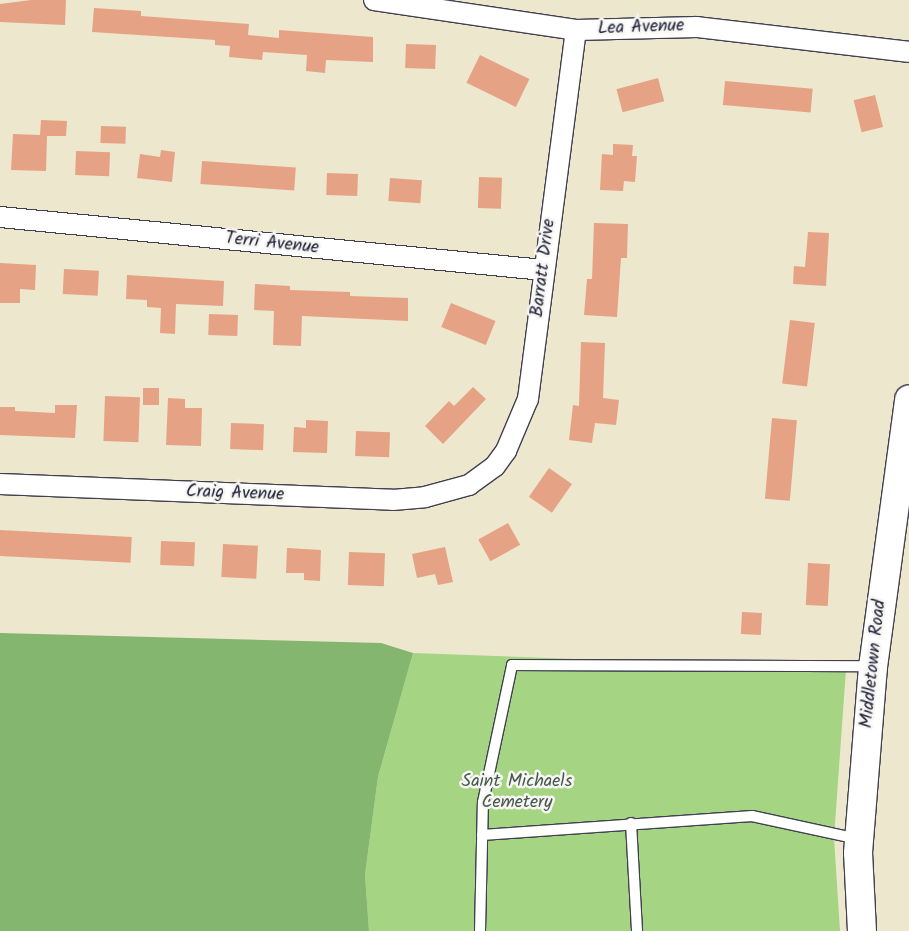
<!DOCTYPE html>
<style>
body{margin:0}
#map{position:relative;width:909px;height:931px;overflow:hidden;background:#ede7ce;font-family:Kalam,sans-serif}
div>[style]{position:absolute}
.green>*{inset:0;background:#a5d482}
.forest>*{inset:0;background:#84b670}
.building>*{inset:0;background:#e6a285;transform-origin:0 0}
.roads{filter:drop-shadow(1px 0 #404051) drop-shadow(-1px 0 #404051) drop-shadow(0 1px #404051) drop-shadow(0 -1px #404051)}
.lane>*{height:10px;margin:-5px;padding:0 5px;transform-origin:5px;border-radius:5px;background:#fff}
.street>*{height:20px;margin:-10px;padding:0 10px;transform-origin:10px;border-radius:10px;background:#fff}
.secondary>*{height:28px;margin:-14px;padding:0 14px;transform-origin:14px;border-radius:14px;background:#fff}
span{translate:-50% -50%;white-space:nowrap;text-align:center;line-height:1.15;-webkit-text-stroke:5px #f6f6f2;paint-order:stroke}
.street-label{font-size:18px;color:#22223b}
.park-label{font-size:18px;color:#495750}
</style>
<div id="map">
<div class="green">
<i style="clip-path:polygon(413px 653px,846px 669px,834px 838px,840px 931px,369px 931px,365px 875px,378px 777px)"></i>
</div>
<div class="forest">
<i style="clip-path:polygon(0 633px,381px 643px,413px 653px,378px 777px,365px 875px,369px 931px,0 931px)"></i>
</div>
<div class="building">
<i style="clip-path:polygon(31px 0,66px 0,65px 25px,0 22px,0 4px)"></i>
<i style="clip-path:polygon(94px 8px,141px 11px,141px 16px,249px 24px,248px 35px,279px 38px,279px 30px,373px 37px,373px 62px,326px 60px,325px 73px,306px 71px,307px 55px,263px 52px,262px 60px,229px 57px,230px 46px,215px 45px,215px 40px,92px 32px)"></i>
<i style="left:406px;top:44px;width:30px;height:24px;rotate:2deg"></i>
<i style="left:480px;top:55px;width:55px;height:31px;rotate:26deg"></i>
<i style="left:658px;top:78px;width:24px;height:43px;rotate:75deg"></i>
<i style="left:725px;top:81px;width:88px;height:24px;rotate:5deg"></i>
<i style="left:875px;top:95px;width:33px;height:22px;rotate:76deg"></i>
<i style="clip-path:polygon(41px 120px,67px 121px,66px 136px,47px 136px,46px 171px,11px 170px,13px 134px,40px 135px)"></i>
<i style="left:101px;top:126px;width:25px;height:17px;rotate:2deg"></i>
<i style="clip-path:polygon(613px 144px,633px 145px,632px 156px,637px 156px,635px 182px,624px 181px,623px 191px,600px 190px,602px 154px,613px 155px)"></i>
<i style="clip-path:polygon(161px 150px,175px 152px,172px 182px,137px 178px,140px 154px,160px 157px)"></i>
<i style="left:76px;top:151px;width:34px;height:24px;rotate:2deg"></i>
<i style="left:202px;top:161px;width:94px;height:23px;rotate:4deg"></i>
<i style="left:327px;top:173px;width:31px;height:22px;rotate:2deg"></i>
<i style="left:479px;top:177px;width:23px;height:31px;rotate:2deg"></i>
<i style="left:390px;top:178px;width:32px;height:23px;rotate:4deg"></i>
<i style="clip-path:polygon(594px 223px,628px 224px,627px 258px,621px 258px,617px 317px,584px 315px,587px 279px,592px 279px)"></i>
<i style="clip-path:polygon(808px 232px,829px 233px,826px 286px,793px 284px,794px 266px,805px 267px)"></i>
<i style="clip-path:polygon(0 263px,36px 265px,35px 290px,20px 289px,20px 303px,0 303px)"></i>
<i style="left:64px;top:269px;width:35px;height:25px;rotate:3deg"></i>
<i style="clip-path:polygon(127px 275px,224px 281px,223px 306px,176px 304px,175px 334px,160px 333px,161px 308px,147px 307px,147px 300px,126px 299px)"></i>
<i style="clip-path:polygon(255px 284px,290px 286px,290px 290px,350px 292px,350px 296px,408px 298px,408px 321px,302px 316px,301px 346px,273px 345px,274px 311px,254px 310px)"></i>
<i style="left:451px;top:303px;width:48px;height:26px;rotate:22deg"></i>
<i style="left:209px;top:314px;width:29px;height:21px;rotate:2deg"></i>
<i style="left:790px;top:320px;width:25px;height:64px;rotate:7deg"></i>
<i style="clip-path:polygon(581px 342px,605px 343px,603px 398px,619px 400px,616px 425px,595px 423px,592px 443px,569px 440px,573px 405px,579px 406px)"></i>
<i style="clip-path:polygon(473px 387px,486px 399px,443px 444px,425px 426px,449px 401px,454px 406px)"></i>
<i style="left:143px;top:388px;width:16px;height:17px"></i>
<i style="left:105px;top:396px;width:35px;height:45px;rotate:2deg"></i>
<i style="clip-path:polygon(168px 398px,185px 399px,185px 408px,202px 408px,201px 446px,166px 445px)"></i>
<i style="clip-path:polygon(55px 405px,77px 405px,75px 438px,0 435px,0 407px,15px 407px,15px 411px,55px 413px)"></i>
<i style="left:772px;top:418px;width:25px;height:81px;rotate:5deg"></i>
<i style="clip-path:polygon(306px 420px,328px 421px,327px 453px,293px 452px,294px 427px,306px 428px)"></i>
<i style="left:231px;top:423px;width:33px;height:26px;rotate:2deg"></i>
<i style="left:356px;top:431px;width:34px;height:25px;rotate:2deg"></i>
<i style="left:549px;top:468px;width:28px;height:35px;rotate:35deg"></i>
<i style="left:508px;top:523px;width:25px;height:34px;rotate:61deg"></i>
<i style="left:0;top:530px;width:132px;height:26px;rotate:3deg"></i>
<i style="left:161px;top:541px;width:34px;height:24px;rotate:2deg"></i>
<i style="left:223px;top:544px;width:35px;height:33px;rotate:3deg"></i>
<i style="clip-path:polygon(445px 547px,453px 582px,438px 585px,435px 574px,417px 578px,412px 554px)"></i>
<i style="clip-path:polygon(287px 548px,321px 550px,320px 581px,304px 580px,304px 573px,286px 573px)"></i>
<i style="left:349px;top:552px;width:36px;height:33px;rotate:2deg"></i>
<i style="left:808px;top:563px;width:22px;height:42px;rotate:3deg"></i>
<i style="left:742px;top:612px;width:20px;height:22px;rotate:3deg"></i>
</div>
<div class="roads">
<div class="lane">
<i style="left:631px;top:823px;width:108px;rotate:86.8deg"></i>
<i style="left:482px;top:835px;width:271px;rotate:-4deg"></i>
<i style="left:752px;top:816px;width:108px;rotate:12.2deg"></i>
<i style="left:480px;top:931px;width:129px;rotate:-88.7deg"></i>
<i style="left:483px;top:802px;width:140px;rotate:-78deg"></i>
<i style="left:512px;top:665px;width:360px;rotate:0.2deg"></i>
</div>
<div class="street">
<i style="left:374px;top:0;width:204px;rotate:8.4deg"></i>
<i style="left:576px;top:30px;width:121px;rotate:-1.4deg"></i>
<i style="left:697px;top:27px;width:213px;rotate:6.7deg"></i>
<i style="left:0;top:217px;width:546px;rotate:5.57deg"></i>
<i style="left:0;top:484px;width:393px;rotate:2.3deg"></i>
<i style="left:393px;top:500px;width:32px;rotate:-5deg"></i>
<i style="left:425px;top:497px;width:46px;rotate:-15.3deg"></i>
<i style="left:469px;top:485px;width:32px;rotate:-36deg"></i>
<i style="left:495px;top:466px;width:19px;rotate:-54deg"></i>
<i style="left:506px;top:451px;width:56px;rotate:-67.1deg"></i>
<i style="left:528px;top:399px;width:372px;rotate:-82.6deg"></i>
</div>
<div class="secondary">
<i style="left:862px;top:931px;width:78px;rotate:-92.9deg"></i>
<i style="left:858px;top:853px;width:187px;rotate:-85.4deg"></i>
<i style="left:873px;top:667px;width:270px;rotate:-82.3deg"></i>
</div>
</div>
<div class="street-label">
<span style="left:641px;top:28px;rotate:-2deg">Lea Avenue</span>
<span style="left:272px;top:244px;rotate:6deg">Terri Avenue</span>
<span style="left:544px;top:268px;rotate:-83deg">Barratt Drive</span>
<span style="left:235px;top:494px;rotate:2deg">Craig Avenue</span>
<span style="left:874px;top:664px;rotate:-84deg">Middletown Road</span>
</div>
<div class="park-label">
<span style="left:517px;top:793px">Saint Michaels<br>Cemetery</span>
</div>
</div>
